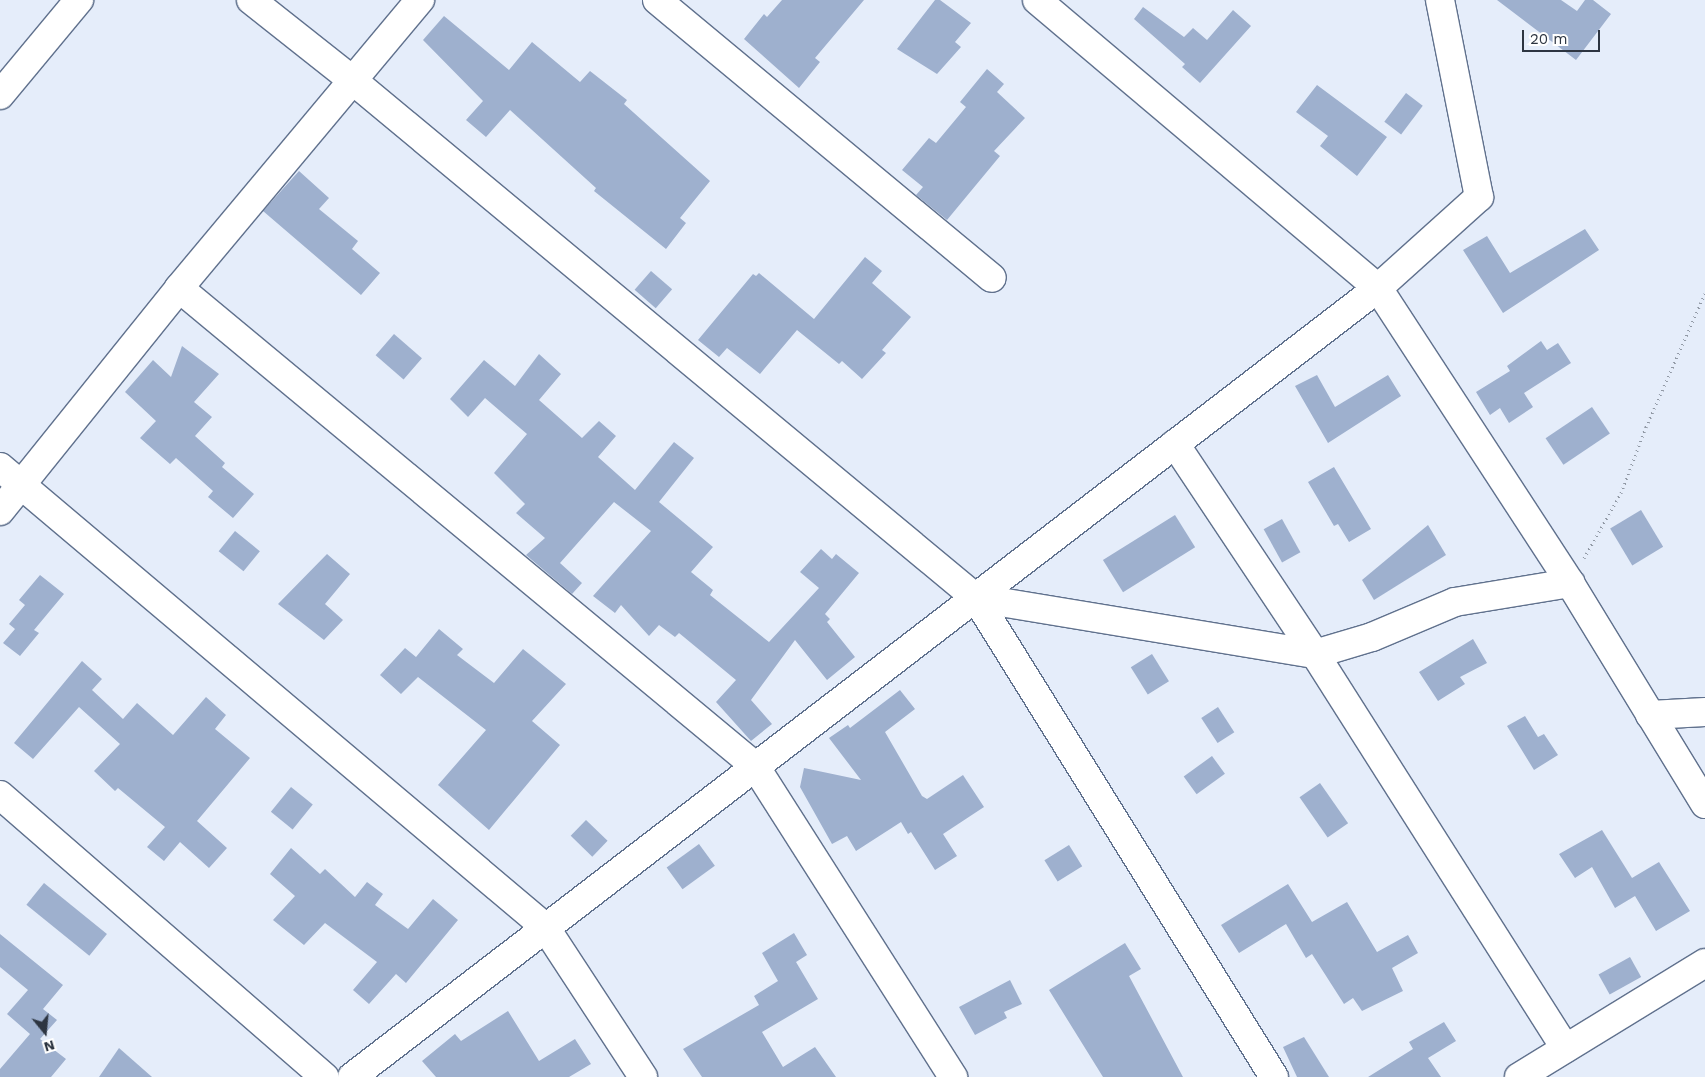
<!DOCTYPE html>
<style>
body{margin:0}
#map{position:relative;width:1705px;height:1077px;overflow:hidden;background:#e5edfa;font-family:"Work Sans",sans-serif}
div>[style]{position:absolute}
.building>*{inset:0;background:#9eb0ce;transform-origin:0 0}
.path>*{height:3px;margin-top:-1.5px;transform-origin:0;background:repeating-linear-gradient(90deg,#9199a5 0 1px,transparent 0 5px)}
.roads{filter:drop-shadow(1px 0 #60718d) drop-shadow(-1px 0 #60718d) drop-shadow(0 1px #60718d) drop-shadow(0 -1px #60718d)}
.minor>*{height:28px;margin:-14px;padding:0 14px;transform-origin:14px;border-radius:14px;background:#fff}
span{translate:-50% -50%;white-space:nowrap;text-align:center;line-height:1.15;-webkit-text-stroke:4.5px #fff;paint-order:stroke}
.north{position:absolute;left:20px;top:1007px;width:50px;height:50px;-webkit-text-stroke:4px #fff;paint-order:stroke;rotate:163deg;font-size:14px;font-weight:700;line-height:20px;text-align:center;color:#2d3541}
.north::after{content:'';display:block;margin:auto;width:18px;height:22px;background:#2d3541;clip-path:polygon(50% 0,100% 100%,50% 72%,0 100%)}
.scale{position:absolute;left:1522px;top:30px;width:78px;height:22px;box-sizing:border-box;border:2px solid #2d3541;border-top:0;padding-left:6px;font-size:15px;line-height:18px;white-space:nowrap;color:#2d3541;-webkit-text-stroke:4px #fff;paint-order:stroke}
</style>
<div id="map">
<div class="building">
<i style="clip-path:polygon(782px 0,864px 0,815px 58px,820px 62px,799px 88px,744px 39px,764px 14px,767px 17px)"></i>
<i style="clip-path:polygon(935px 0,940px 0,971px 23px,955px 42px,961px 47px,937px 74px,897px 49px)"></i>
<i style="clip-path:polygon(1497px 0,1561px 0,1577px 11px,1585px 0,1593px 0,1611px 14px,1576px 60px)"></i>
<i style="clip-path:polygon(1143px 7px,1184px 37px,1193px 28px,1207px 40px,1233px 10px,1251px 26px,1200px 83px,1182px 67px,1185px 64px,1134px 19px)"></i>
<i style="clip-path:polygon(444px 16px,509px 70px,532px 42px,580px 82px,590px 71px,627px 100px,624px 104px,710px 181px,680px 218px,686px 223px,666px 249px,594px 191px,596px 188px,510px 110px,486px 137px,466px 120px,483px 101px,423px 40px)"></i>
<i style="clip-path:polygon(987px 69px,1004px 84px,997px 92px,1025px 118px,994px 151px,1000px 156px,947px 220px,916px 195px,923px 187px,902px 170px,929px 138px,936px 143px,966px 107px,960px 102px)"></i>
<i style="clip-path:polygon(1317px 85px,1387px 137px,1357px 176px,1320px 146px,1328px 136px,1296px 112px)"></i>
<i style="left:1406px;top:93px;width:21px;height:36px;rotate:37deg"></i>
<i style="clip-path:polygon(299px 171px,329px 198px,319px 209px,358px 241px,352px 249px,380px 273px,361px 295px,263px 211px)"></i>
<i style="clip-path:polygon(1585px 229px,1599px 250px,1503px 313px,1463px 250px,1487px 236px,1510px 273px)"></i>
<i style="clip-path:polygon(865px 257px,882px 271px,872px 283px,911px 317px,882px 350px,886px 353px,862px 379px,842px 361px,839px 364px,797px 330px,760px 374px,727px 348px,719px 357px,698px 340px,753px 274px,756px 276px,759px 273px,814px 319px)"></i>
<i style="left:651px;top:271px;width:28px;height:25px;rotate:41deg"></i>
<i style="left:394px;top:334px;width:37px;height:28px;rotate:41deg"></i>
<i style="clip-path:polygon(1541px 341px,1547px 350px,1558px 343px,1571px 363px,1524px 393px,1533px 407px,1509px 423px,1500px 408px,1490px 415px,1476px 392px,1510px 371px,1507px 366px)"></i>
<i style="clip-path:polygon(182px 346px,219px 374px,194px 402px,212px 417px,195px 436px,225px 463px,222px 467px,254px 494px,233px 518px,208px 497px,213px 491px,176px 458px,170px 464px,140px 438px,156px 421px,125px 392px,153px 360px,171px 377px)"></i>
<i style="clip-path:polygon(539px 354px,561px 374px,539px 400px,582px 438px,599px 421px,616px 436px,598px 457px,635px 490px,674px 442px,694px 458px,659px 502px,713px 547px,691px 572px,713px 590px,710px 595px,769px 642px,819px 588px,800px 572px,821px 549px,832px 559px,836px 554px,859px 573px,825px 614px,830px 619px,827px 622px,855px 657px,827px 680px,795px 640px,751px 700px,772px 724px,751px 741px,716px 702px,736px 680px,679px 633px,675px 637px,659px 625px,649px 636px,621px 605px,615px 613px,593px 596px,651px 531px,614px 502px,560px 563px,582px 583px,572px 594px,526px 555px,545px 538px,516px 513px,525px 504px,494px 473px,527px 434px,485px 398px,468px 417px,450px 399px,484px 360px,515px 386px)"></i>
<i style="clip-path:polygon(1317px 375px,1335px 407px,1388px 375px,1401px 396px,1328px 443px,1295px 386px)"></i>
<i style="left:1592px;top:407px;width:32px;height:56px;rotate:56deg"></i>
<i style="clip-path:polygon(1334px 467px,1371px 529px,1349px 542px,1338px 524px,1334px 526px,1308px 482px)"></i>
<i style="left:1641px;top:510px;width:43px;height:36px;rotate:59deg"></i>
<i style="left:1175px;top:515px;width:38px;height:85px;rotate:58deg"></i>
<i style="left:1282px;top:519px;width:38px;height:21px;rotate:61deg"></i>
<i style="clip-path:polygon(1428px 525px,1446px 555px,1374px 600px,1362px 580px)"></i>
<i style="left:235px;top:531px;width:32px;height:26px;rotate:39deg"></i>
<i style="clip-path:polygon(327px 554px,350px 574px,325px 604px,343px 620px,324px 640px,278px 604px)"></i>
<i style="clip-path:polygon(40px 575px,64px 594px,34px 630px,39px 633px,20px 656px,3px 643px,15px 629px,9px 624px,25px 605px,19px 600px)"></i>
<i style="clip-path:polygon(439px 629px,463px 649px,457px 655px,494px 683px,523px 649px,566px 684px,532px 721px,560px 745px,489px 830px,438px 785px,486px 730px,418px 677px,401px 694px,380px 675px,405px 648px,416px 657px)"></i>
<i style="clip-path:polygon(1473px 639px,1487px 663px,1460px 677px,1465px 684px,1438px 701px,1419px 672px)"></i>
<i style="left:1152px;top:654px;width:32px;height:25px;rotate:58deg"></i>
<i style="clip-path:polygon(82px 661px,102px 679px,92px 690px,123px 719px,137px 703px,173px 735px,206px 697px,226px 715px,215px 729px,250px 758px,197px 821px,227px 848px,209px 868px,180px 842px,164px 861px,147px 847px,165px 827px,118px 788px,115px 791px,94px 771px,120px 744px,79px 707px,33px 759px,14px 743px)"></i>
<i style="clip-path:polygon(900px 690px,915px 709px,885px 732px,922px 796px,927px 799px,963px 775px,984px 807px,943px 834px,957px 856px,935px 870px,911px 832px,908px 834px,901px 822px,856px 851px,847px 836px,832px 844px,800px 787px,804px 768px,861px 780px,829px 738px,848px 725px,850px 728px)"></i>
<i style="left:1218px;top:707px;width:30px;height:20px;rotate:57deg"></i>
<i style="clip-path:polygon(1525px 716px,1538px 737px,1544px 734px,1558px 755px,1534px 770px,1507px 726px)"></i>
<i style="left:1212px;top:756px;width:22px;height:35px;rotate:54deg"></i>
<i style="left:1320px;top:783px;width:49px;height:25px;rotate:55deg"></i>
<i style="left:291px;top:787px;width:28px;height:32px;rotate:39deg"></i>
<i style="left:586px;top:820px;width:30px;height:22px;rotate:44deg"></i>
<i style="clip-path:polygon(1602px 830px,1632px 878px,1659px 862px,1690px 911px,1656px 931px,1635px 896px,1615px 908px,1592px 867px,1575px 878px,1559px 854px)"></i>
<i style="left:699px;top:844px;width:27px;height:40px;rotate:54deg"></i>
<i style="left:1069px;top:845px;width:25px;height:29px;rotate:58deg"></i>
<i style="clip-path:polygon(291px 848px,320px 874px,325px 869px,355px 897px,367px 882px,383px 894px,375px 905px,408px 929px,433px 899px,458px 920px,406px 983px,396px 974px,369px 1004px,353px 990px,377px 962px,325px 923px,304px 945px,273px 920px,295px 896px,270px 874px)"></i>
<i style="left:44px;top:883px;width:81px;height:28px;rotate:39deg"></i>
<i style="clip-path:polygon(1288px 884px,1312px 922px,1347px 902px,1377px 952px,1408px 935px,1418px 953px,1392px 968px,1403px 991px,1362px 1011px,1353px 998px,1344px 1004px,1312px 954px,1306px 958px,1286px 924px,1239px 953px,1221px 925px)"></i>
<i style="clip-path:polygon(794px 933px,807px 955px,796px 962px,818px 999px,762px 1032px,783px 1067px,815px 1047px,836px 1077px,702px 1077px,683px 1049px,759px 1005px,754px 996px,778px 981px,762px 953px)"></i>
<i style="clip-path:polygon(0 934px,63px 985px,43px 1009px,57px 1020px,40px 1039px,66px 1059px,51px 1077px,0 1077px,0 1069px,30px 1034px,7px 1014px,28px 990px,0 967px)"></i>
<i style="clip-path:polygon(1125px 943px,1141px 969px,1129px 976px,1183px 1077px,1103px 1077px,1049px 990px)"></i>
<i style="left:1630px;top:957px;width:23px;height:36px;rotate:61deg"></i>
<i style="clip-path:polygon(1010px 980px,1022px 1004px,1004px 1012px,1007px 1018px,975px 1035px,959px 1007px)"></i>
<i style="clip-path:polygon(508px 1011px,539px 1061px,575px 1039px,591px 1064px,569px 1077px,436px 1077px,422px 1061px,455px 1034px,461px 1041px)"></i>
<i style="clip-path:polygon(1444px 1022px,1456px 1041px,1428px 1058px,1441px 1077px,1368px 1077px,1413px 1049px,1409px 1042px)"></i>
<i style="clip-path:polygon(1304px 1037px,1329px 1077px,1297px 1077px,1283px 1047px)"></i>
<i style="clip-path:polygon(119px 1048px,152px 1077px,99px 1077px)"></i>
</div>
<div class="path">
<i style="left:1584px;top:558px;width:75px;rotate:-60.4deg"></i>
<i style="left:1621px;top:493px;width:71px;rotate:-69.3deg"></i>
<i style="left:1646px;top:427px;width:146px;rotate:-66.2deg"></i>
</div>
<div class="roads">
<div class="minor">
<i style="left:251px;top:0;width:127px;rotate:38.3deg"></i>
<i style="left:351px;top:79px;width:812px;rotate:39.71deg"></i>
<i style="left:976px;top:598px;width:564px;rotate:58.11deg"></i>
<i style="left:657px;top:0;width:435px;rotate:39.7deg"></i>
<i style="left:1037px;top:0;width:446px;rotate:40.2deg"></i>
<i style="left:1378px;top:288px;width:352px;rotate:56.9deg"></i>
<i style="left:1570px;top:583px;width:259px;rotate:58.6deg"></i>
<i style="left:0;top:95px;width:124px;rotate:-50.3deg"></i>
<i style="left:179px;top:288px;width:749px;rotate:39.69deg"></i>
<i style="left:755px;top:766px;width:369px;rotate:57.5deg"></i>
<i style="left:1175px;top:444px;width:252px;rotate:56.3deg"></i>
<i style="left:1315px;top:654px;width:467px;rotate:57.6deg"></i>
<i style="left:0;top:467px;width:713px;rotate:40.17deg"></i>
<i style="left:545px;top:927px;width:179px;rotate:56.8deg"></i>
<i style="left:0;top:511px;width:286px;rotate:-51.2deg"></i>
<i style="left:179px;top:288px;width:376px;rotate:-50.1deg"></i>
<i style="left:976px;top:598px;width:344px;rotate:9.4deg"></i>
<i style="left:1315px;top:654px;width:59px;rotate:-16.6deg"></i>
<i style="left:1372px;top:637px;width:90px;rotate:-22.9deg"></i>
<i style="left:1455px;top:602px;width:117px;rotate:-9.4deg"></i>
<i style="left:1650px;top:715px;width:55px;rotate:-3.1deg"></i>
<i style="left:0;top:795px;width:430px;rotate:41deg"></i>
<i style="left:352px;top:1077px;width:1294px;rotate:-37.56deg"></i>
<i style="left:1378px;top:288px;width:136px;rotate:-42deg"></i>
<i style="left:1479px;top:197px;width:201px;rotate:-101.2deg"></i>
<i style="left:1519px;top:1077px;width:218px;rotate:-31.5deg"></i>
</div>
</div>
<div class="north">N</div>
<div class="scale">20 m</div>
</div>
